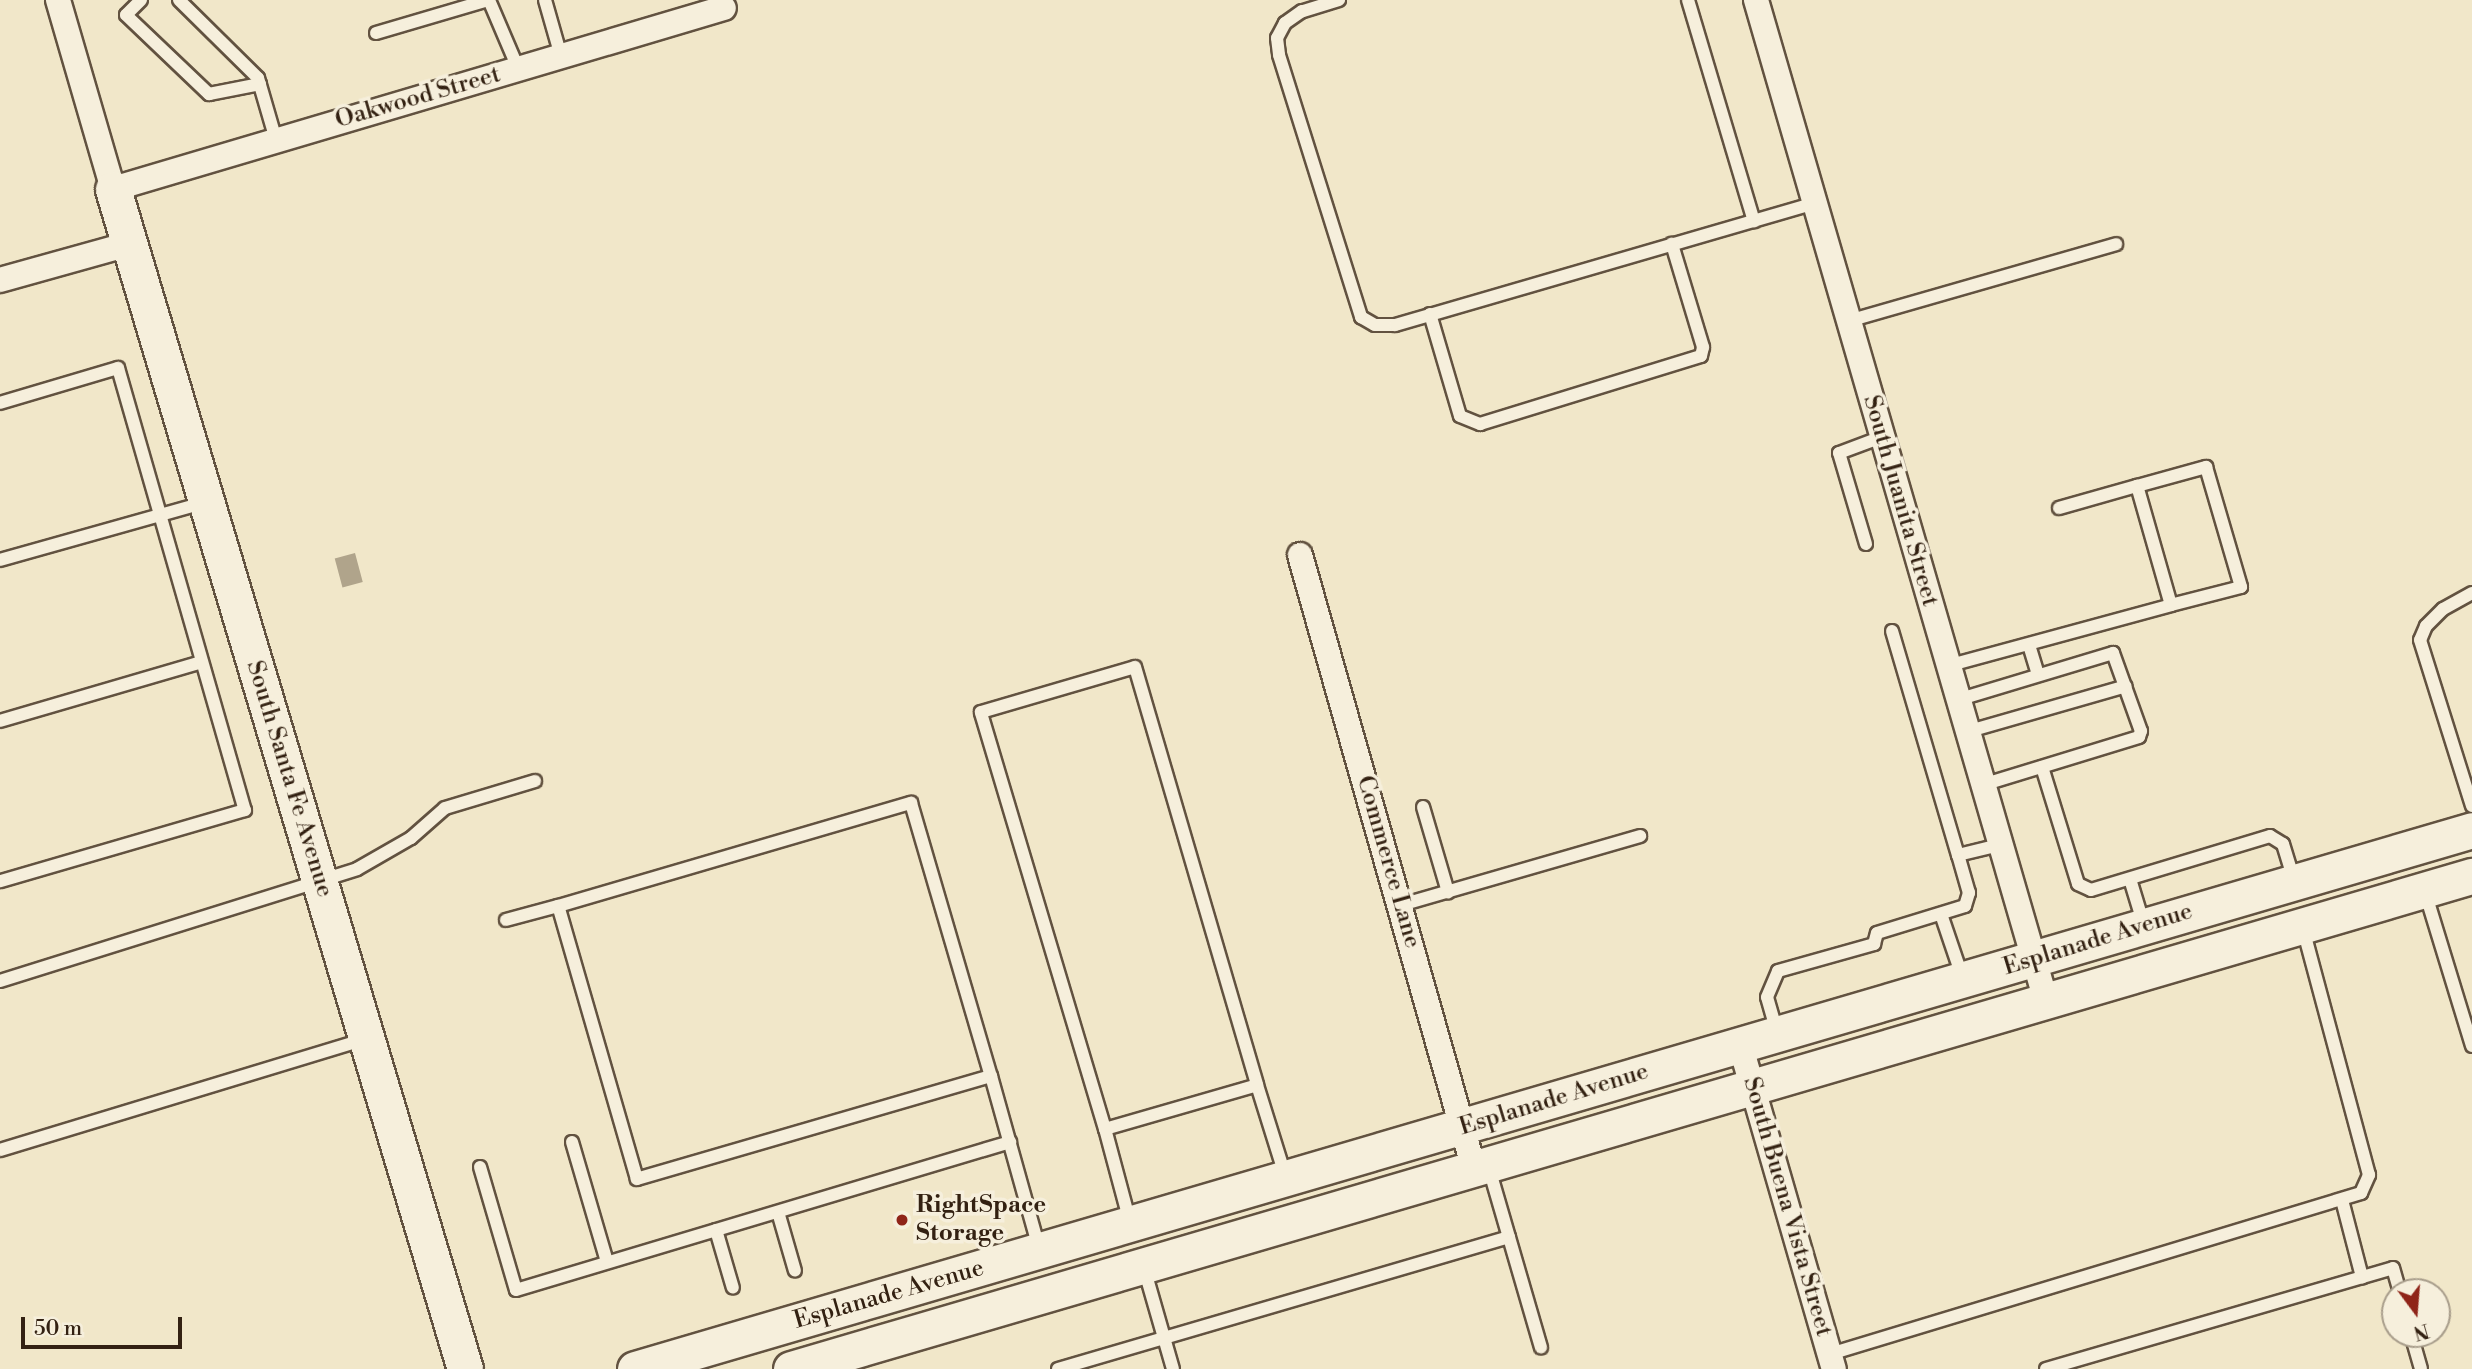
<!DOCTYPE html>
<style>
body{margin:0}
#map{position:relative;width:2472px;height:1369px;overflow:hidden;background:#f1e7c9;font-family:"Libre Bodoni",serif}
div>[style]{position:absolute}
.water>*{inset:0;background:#b0a48b;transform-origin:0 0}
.roads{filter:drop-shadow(2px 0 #625240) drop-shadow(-2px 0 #625240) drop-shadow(0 2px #625240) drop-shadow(0 -2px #625240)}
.lane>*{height:12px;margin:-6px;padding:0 6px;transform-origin:6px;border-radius:6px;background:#f6efdc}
.street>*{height:24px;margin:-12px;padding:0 12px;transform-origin:12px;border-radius:12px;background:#f6efdc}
.secondary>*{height:35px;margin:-17.5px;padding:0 17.5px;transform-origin:17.5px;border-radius:17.5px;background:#f6efdc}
.dots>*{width:19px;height:19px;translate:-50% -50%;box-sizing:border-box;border:4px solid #f6efdc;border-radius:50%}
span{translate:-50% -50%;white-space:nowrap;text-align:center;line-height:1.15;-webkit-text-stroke:7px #f6efdc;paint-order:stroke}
.street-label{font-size:24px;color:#332112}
.poi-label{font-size:24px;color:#332112;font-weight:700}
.left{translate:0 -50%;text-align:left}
.north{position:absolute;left:2381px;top:1278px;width:70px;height:70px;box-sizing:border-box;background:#f6efdc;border:2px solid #a89d8b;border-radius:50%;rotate:164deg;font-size:19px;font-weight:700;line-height:28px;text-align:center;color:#332112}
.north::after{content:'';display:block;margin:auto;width:24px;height:32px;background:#8f2418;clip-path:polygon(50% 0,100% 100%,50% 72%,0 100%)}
.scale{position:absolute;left:21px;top:1317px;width:161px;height:32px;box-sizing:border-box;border:4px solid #332112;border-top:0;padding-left:9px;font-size:21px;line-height:24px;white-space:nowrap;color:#332112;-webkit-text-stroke:5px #f6efdc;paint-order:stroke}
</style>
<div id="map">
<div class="water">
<i style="left:355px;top:553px;width:30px;height:21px;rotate:75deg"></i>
</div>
<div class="roads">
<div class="lane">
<i style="left:141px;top:0;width:21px;rotate:135deg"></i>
<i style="left:126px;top:15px;width:115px;rotate:43.6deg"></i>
<i style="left:209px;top:94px;width:52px;rotate:-11.1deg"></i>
<i style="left:179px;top:0;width:111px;rotate:44.6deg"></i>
<i style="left:258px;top:78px;width:65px;rotate:73.8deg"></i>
<i style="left:489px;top:0;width:74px;rotate:66.9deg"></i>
<i style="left:545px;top:0;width:58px;rotate:74.1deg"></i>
<i style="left:1339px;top:0;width:39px;rotate:163deg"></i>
<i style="left:1302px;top:11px;width:21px;rotate:145deg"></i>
<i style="left:1285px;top:23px;width:17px;rotate:118deg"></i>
<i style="left:1277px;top:38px;width:17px;rotate:83deg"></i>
<i style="left:1279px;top:55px;width:275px;rotate:72.6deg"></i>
<i style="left:1361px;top:317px;width:16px;rotate:30deg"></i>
<i style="left:1375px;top:325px;width:20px"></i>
<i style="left:1395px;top:325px;width:436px;rotate:-16.2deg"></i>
<i style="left:1688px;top:0;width:231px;rotate:73.4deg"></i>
<i style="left:376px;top:33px;width:117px;rotate:-16.4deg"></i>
<i style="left:1430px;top:314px;width:106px;rotate:73.6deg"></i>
<i style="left:1460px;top:416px;width:22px;rotate:22deg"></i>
<i style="left:1480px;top:424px;width:231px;rotate:-17.1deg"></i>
<i style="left:1701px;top:356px;width:9px;rotate:-77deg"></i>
<i style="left:1703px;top:347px;width:108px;rotate:-106.8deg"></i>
<i style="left:1848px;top:321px;width:279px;rotate:-16deg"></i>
<i style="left:0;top:403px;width:123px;rotate:-16.5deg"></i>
<i style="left:118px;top:368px;width:460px;rotate:74deg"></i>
<i style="left:245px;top:810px;width:255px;rotate:163.8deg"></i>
<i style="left:2059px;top:508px;width:81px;rotate:-15.8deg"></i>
<i style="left:1866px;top:544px;width:95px;rotate:-106.5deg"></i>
<i style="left:1839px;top:453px;width:46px;rotate:-20.4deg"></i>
<i style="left:0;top:560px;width:214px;rotate:-15.7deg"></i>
<i style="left:2472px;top:593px;width:33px;rotate:151deg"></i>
<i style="left:2443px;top:609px;width:24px;rotate:135deg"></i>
<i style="left:2426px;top:626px;width:15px;rotate:113deg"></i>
<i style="left:2420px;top:640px;width:174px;rotate:72.6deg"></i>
<i style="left:1892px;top:631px;width:234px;rotate:73.6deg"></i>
<i style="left:1958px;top:855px;width:42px;rotate:-13.7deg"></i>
<i style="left:2029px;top:645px;width:31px;rotate:73deg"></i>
<i style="left:1947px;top:666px;width:232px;rotate:-15.2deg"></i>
<i style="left:2171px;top:605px;width:124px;rotate:-105.9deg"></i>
<i style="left:2137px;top:486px;width:72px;rotate:-15.4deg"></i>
<i style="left:2206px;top:467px;width:125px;rotate:73.7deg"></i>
<i style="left:2241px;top:587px;width:72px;rotate:165.6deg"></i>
<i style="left:1957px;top:700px;width:163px;rotate:-16.8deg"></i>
<i style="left:2113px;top:653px;width:83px;rotate:70.3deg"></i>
<i style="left:2141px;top:731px;width:6px;rotate:108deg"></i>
<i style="left:2139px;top:737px;width:164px;rotate:163deg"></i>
<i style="left:0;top:721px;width:210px;rotate:-16.3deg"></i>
<i style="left:1966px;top:732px;width:166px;rotate:-16deg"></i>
<i style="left:2042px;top:767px;width:122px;rotate:72.9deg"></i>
<i style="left:2078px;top:884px;width:14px;rotate:25deg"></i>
<i style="left:2091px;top:890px;width:187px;rotate:-16.8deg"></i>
<i style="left:2270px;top:836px;width:15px;rotate:32deg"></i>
<i style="left:2283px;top:844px;width:39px;rotate:73deg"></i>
<i style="left:1423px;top:807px;width:89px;rotate:73.6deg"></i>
<i style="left:2130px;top:879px;width:48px;rotate:73.1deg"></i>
<i style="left:2425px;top:892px;width:161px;rotate:73deg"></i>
<i style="left:1401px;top:905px;width:249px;rotate:-16.1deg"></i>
<i style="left:1941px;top:914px;width:65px;rotate:71.3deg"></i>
<i style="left:506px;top:920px;width:54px;rotate:-15.1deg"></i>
<i style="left:0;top:981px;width:374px;rotate:-17.4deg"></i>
<i style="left:357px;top:869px;width:62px;rotate:-29.9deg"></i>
<i style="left:411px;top:838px;width:45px;rotate:-41.4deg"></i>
<i style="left:445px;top:808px;width:94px;rotate:-16.7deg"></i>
<i style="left:1777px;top:1032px;width:36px;rotate:-106deg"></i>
<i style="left:1767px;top:997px;width:28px;rotate:-67deg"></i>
<i style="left:1778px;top:971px;width:100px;rotate:-15.7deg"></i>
<i style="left:1874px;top:944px;width:11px;rotate:-75deg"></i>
<i style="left:1877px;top:933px;width:92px;rotate:-17.1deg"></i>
<i style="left:1965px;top:906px;width:14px;rotate:-73deg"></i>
<i style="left:1969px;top:893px;width:40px;rotate:-106deg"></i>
<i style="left:991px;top:1076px;width:369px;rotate:163.8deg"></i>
<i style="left:637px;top:1179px;width:284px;rotate:-106.1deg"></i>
<i style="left:558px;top:906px;width:368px;rotate:-16.3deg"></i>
<i style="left:911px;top:803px;width:284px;rotate:73.7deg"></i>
<i style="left:991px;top:1076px;width:179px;rotate:74.4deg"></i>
<i style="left:1105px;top:1129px;width:435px;rotate:-106.6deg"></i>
<i style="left:981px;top:712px;width:160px;rotate:-16.3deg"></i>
<i style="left:1135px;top:667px;width:435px;rotate:73.7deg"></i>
<i style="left:572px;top:1142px;width:125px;rotate:73.7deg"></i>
<i style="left:0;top:1150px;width:382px;rotate:-16.9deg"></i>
<i style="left:1488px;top:1165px;width:190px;rotate:73.8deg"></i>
<i style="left:480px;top:1167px;width:128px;rotate:73.7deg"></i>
<i style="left:516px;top:1290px;width:516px;rotate:-16.68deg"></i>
<i style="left:2342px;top:1200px;width:80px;rotate:75.4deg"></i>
<i style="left:778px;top:1212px;width:61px;rotate:73.9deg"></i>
<i style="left:1130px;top:1222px;width:96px;rotate:-105deg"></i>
<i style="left:1105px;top:1129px;width:158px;rotate:-16.1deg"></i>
<i style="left:1257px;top:1085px;width:94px;rotate:72.7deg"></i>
<i style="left:716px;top:1230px;width:60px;rotate:73.7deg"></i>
<i style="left:1144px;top:1268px;width:105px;rotate:74deg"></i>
<i style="left:2411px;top:1334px;width:36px;rotate:74deg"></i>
<i style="left:1830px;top:1354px;width:555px;rotate:-16.87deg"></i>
<i style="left:2361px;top:1193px;width:20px;rotate:-66deg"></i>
<i style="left:2369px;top:1175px;width:255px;rotate:-105deg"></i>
<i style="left:1058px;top:1369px;width:470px;rotate:-16.3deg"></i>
<i style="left:2046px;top:1369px;width:361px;rotate:-16.2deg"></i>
<i style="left:2393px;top:1268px;width:25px;rotate:74deg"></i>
</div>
<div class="street">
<i style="left:58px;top:0;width:197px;rotate:73.8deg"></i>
<i style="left:113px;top:189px;width:637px;rotate:-16.5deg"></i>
<i style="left:1756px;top:0;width:1042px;rotate:73.84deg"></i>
<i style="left:0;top:280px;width:134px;rotate:-15.6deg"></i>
<i style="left:1300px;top:555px;width:638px;rotate:74.18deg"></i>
<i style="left:1740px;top:1044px;width:338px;rotate:73.9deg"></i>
</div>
<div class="secondary">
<i style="left:113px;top:189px;width:1231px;rotate:73.39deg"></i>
<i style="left:635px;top:1369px;width:1914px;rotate:-16.35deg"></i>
<i style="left:791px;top:1369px;width:1752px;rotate:-16.35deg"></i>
</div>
</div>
<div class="dots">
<i style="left:902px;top:1220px;background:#8f2418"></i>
</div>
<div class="street-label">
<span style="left:418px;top:98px;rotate:-16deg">Oakwood Street</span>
<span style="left:1900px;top:501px;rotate:74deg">South Juanita Street</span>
<span style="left:289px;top:779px;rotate:73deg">South Santa Fe Avenue</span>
<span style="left:1388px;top:862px;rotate:74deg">Commerce Lane</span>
<span style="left:2098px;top:940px;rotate:-17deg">Esplanade Avenue</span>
<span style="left:1554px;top:1100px;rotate:-17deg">Esplanade Avenue</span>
<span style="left:1787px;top:1207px;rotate:74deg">South Buena Vista Street</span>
<span style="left:889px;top:1295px;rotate:-16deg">Esplanade Avenue</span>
</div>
<div class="poi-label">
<span class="left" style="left:916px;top:1220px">RightSpace<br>Storage</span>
</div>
<div class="north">N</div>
<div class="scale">50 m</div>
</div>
